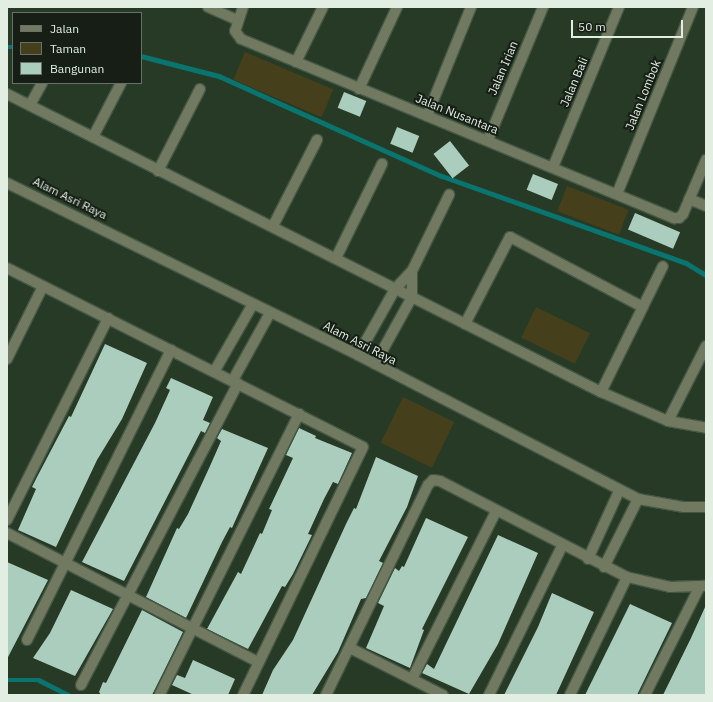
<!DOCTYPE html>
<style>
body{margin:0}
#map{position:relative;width:713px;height:702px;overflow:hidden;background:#263a26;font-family:"IBM Plex Sans",sans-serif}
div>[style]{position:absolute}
.green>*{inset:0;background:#45401b;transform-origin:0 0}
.stream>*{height:4.5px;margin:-2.25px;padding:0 2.25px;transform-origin:2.25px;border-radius:2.25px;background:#0a746e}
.building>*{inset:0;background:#abcdbe;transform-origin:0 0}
.roads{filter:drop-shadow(1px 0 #445744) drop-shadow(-1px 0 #445744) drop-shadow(0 1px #445744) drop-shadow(0 -1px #445744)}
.minor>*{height:10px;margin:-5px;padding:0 5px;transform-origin:5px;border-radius:5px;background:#717960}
span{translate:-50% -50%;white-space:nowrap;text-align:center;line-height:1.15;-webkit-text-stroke:4px #161e15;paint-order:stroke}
.street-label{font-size:12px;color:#e2eee2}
.frame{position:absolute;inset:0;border:8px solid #e2eee2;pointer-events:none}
.legend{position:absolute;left:12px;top:12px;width:130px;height:72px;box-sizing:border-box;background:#161e15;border:1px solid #687167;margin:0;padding:5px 7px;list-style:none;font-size:12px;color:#e2eee2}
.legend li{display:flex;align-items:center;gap:8px;height:20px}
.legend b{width:20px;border:1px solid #687167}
.scale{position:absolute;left:571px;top:20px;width:112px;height:18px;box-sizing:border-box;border:2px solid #e2eee2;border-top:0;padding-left:5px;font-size:12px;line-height:14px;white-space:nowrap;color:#e2eee2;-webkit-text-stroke:3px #161e15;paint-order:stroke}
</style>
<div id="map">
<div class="green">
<i style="left:245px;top:52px;width:96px;height:30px;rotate:23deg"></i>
<i style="left:567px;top:186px;width:66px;height:27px;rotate:21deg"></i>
<i style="left:536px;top:307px;width:60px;height:34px;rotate:26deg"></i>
<i style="left:403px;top:397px;width:57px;height:51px;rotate:26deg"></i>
</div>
<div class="stream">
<i style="left:7px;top:47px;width:6px"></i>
<i style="left:141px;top:56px;width:81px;rotate:14.4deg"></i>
<i style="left:219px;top:76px;width:244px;rotate:24.2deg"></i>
<i style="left:442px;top:176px;width:259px;rotate:19.6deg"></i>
<i style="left:686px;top:263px;width:23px;rotate:31deg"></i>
<i style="left:7px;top:680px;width:32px"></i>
<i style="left:39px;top:680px;width:34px;rotate:27deg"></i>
</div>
<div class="building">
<i style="left:344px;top:92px;width:24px;height:17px;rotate:22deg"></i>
<i style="left:397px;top:127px;width:24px;height:18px;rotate:22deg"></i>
<i style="left:450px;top:141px;width:31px;height:21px;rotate:52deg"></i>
<i style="left:533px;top:174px;width:27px;height:17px;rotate:22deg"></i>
<i style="left:635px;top:213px;width:49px;height:18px;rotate:23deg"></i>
<i style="clip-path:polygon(105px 344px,147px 363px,122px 419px,97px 460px,56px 547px,18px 530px,36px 489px,32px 487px,37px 477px,69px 416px,71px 417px)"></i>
<i style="clip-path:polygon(171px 378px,213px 397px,203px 420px,210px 423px,205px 433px,201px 431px,124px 581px,82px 562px,155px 423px,170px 390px,166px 388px)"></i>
<i style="clip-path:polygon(299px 428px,316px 436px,315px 438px,352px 453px,338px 484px,333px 482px,324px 499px,308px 534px,312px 535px,293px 574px,285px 587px,282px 586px,248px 649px,207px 629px,238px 572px,241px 574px,260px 533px,262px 534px,272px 510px,269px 509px,293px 458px,286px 455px)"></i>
<i style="clip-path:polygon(222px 429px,268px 448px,232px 528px,230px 527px,222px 542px,186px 618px,146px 597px,177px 528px,179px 529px,188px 514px,210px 466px,221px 441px,217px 438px)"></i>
<i style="clip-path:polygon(376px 457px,418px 476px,407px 507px,379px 561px,383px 563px,366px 598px,361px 599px,338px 652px,312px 695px,262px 695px,273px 670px,293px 640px,346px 524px,354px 508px,356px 509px)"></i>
<i style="clip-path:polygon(426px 518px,468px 537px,422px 629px,424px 630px,410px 668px,366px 648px,384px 606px,378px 603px,395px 568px,399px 571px,402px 566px,404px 567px)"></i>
<i style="clip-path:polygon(498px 535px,538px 553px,498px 644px,469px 694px,422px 673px,427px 664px,434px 669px)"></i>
<i style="clip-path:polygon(7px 562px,48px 580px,7px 659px)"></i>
<i style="clip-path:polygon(71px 590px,113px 609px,75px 676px,33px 658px,50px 633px)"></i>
<i style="clip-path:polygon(552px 593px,594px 612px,556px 695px,504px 695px,538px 627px)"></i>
<i style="clip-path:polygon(630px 604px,672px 623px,637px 695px,585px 695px)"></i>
<i style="clip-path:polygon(706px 605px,706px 695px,663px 695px,691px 638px)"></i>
<i style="clip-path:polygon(142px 610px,183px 632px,165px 669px,152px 695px,101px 695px,99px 692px,103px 682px,106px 683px)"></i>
<i style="clip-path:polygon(193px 660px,235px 679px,228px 695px,194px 695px,172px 685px,177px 675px,185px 678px)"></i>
</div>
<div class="roads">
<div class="minor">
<i style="left:208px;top:7px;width:32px;rotate:24deg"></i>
<i style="left:243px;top:7px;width:25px;rotate:108deg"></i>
<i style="left:235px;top:31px;width:10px;rotate:53deg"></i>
<i style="left:241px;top:39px;width:469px;rotate:22.5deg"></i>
<i style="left:674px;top:218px;width:5px"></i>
<i style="left:679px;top:218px;width:6px;rotate:-45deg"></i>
<i style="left:683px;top:214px;width:59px;rotate:-66.9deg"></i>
<i style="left:296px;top:62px;width:61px;rotate:-63.9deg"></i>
<i style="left:359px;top:89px;width:90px;rotate:-65.1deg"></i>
<i style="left:7px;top:94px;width:665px;rotate:26.64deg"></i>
<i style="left:601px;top:392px;width:73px;rotate:23.4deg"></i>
<i style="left:668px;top:421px;width:39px;rotate:10deg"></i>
<i style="left:30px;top:105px;width:25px;rotate:-61deg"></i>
<i style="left:427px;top:116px;width:118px;rotate:-68deg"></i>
<i style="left:93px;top:137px;width:61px;rotate:-62.6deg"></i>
<i style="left:488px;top:140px;width:144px;rotate:-67.5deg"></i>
<i style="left:553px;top:167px;width:173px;rotate:-67.6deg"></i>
<i style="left:158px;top:171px;width:92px;rotate:-62.9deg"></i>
<i style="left:7px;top:183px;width:391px;rotate:26.1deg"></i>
<i style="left:358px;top:355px;width:315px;rotate:27.2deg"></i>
<i style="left:638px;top:499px;width:47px;rotate:9.9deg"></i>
<i style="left:684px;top:507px;width:22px"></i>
<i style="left:617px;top:194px;width:202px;rotate:-67.9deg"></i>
<i style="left:689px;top:199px;width:18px;rotate:22deg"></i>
<i style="left:273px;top:226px;width:97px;rotate:-62.9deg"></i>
<i style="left:336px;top:258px;width:105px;rotate:-63.9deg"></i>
<i style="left:7px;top:268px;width:398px;rotate:26.7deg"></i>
<i style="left:363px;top:447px;width:276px;rotate:115.8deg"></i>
<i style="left:465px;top:324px;width:98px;rotate:-62.7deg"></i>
<i style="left:510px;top:237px;width:150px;rotate:27.8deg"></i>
<i style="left:358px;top:355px;width:76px;rotate:-60.7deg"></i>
<i style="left:395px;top:289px;width:25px;rotate:-47deg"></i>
<i style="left:412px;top:271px;width:85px;rotate:-64deg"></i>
<i style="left:7px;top:359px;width:81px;rotate:-63.7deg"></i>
<i style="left:375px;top:364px;width:77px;rotate:-61.1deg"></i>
<i style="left:412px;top:297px;width:26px;rotate:-90deg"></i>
<i style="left:214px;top:372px;width:78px;rotate:-60.2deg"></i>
<i style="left:233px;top:380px;width:77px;rotate:-61.1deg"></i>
<i style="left:601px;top:392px;width:140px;rotate:-63.8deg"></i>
<i style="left:668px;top:421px;width:84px;rotate:-63.1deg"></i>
<i style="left:7px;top:520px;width:226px;rotate:-63.4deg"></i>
<i style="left:7px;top:533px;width:282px;rotate:27.2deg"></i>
<i style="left:588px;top:559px;width:75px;rotate:-65.5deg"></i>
<i style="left:604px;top:567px;width:76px;rotate:-63.4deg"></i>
<i style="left:27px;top:640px;width:324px;rotate:-63.6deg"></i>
<i style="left:350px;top:648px;width:104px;rotate:26.8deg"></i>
<i style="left:412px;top:679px;width:188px;rotate:-63.4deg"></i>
<i style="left:81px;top:685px;width:340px;rotate:-62.5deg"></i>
<i style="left:160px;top:694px;width:313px;rotate:-63.6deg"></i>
<i style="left:326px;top:695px;width:233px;rotate:-64.1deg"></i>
<i style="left:428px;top:485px;width:7px;rotate:-45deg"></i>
<i style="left:433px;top:480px;width:7px;rotate:8deg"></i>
<i style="left:440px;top:481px;width:210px;rotate:27.2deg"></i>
<i style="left:627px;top:577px;width:44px;rotate:13.1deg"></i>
<i style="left:670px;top:587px;width:36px;rotate:-2deg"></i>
<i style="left:489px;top:695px;width:166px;rotate:-63.9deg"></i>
<i style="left:570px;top:695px;width:131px;rotate:-64.2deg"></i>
<i style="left:645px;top:695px;width:122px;rotate:-63.2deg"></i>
</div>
</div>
<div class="street-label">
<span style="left:503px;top:68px;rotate:-67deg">Jalan Irian</span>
<span style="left:574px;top:82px;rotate:-67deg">Jalan Bali</span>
<span style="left:643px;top:95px;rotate:-68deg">Jalan Lombok</span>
<span style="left:457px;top:114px;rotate:22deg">Jalan Nusantara</span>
<span style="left:70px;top:198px;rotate:26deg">Alam Asri Raya</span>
<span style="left:360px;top:343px;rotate:27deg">Alam Asri Raya</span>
</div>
<div class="frame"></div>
<ul class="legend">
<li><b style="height:5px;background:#717960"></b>Jalan</li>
<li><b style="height:11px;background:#45401b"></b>Taman</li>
<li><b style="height:11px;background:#abcdbe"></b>Bangunan</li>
</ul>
<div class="scale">50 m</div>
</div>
